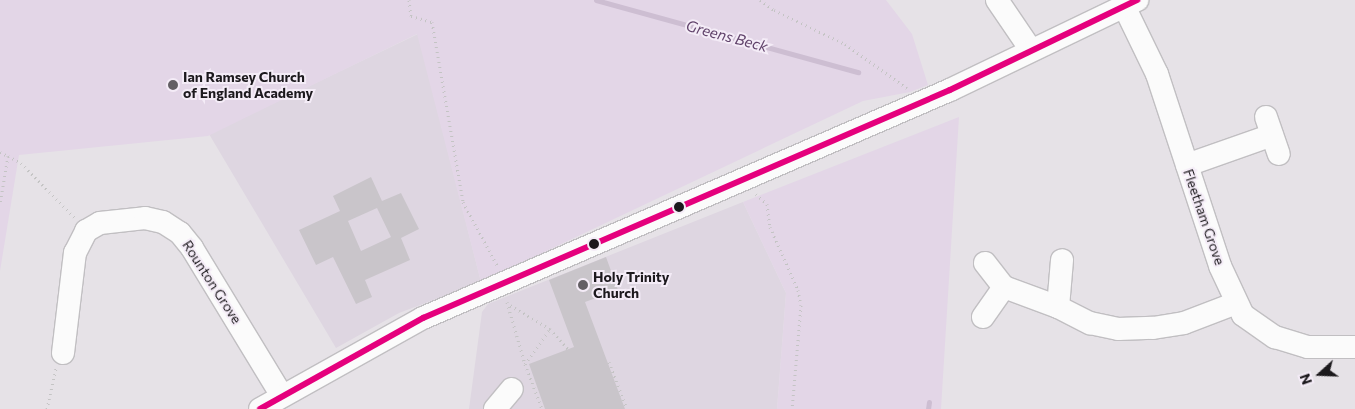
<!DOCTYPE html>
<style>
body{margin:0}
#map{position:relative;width:1355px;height:409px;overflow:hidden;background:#e6e2e7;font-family:Commissioner,sans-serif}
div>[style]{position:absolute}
.built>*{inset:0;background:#ded6e1}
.green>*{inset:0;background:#e3d6e7}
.stream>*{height:5px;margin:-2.5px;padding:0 2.5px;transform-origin:2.5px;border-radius:2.5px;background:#cdbed2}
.building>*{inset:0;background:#c9c5ca}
.path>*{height:3px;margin-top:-1.5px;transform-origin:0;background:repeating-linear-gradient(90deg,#c4c4c4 0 1px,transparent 0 5px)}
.roads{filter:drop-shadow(1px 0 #c1bfc2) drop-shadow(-1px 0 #c1bfc2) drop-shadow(0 1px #c1bfc2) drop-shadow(0 -1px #c1bfc2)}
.minor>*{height:22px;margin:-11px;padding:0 11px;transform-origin:11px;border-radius:11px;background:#fbfbfb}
.bus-1>*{height:6px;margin:-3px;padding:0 3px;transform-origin:3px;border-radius:3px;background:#e5007d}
.dots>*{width:14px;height:14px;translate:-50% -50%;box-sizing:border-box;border:2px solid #f4ecf7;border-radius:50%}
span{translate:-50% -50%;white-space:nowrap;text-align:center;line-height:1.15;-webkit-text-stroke:4px #f4ecf7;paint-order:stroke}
.poi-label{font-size:14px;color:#1c191d;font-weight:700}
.left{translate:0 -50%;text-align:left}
.street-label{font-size:14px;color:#1c191d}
.water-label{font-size:15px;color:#61436b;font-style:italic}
.north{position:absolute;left:1295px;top:349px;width:50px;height:50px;-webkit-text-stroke:4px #f4ecf7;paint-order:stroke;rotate:250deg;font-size:14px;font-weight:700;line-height:20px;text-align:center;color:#1c191d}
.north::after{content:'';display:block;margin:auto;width:18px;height:22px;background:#1c191d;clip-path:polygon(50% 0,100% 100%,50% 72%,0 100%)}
</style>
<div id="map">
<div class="built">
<i style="clip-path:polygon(418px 34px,481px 282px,399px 313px,336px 348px,209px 134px)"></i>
<i style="clip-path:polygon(743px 202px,786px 293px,777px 409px,469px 409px,482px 312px,488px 304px)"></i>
</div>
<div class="green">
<i style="clip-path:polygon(0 0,886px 0,912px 34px,928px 85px,910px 92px,863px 101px,481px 282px,417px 34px,208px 136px,19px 155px,0 271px)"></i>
<i style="clip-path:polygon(959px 117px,941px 409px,777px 409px,786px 293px,743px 202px)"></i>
</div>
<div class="stream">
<i style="left:596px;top:0;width:272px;rotate:15.4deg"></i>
<i style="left:928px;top:409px;width:7px;rotate:-82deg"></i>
</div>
<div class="building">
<i style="clip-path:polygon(evenodd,371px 177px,382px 201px,401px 193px,419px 229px,401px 238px,410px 260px,365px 280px,372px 297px,356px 304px,333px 257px,316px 265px,299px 230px,340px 211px,333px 196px,371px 177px,377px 208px,391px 237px,361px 251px,348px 221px,377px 208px)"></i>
<i style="clip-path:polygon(606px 257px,618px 290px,585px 302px,625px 409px,545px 409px,529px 364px,574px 347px,549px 280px)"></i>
</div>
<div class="path">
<i style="left:409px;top:0;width:16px;rotate:83deg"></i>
<i style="left:411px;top:16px;width:22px;rotate:16deg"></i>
<i style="left:432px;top:22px;width:183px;rotate:80.2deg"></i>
<i style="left:463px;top:202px;width:74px;rotate:61.7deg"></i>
<i style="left:760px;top:0;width:17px;rotate:36deg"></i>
<i style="left:774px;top:10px;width:79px;rotate:25.6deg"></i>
<i style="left:845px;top:44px;width:76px;rotate:35.4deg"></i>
<i style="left:0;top:152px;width:9px;rotate:27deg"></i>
<i style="left:8px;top:156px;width:49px;rotate:99.5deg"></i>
<i style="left:8px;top:156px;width:15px;rotate:28deg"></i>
<i style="left:21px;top:163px;width:76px;rotate:45.5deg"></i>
<i style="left:756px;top:194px;width:15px;rotate:42deg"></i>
<i style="left:767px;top:204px;width:23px;rotate:83deg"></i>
<i style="left:770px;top:227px;width:69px;rotate:66deg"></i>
<i style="left:798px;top:290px;width:15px;rotate:79deg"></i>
<i style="left:801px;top:305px;width:104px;rotate:94.9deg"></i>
<i style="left:507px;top:302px;width:65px;rotate:73.8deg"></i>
<i style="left:525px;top:364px;width:43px;rotate:-54.5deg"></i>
<i style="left:550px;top:329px;width:49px;rotate:-149.2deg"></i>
<i style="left:550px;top:329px;width:27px;rotate:48deg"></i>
<i style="left:609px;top:362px;width:50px;rotate:69deg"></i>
<i style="left:525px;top:364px;width:48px;rotate:69.3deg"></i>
<i style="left:47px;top:409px;width:42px;rotate:-77.6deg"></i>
</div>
<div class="roads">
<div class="minor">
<i style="left:997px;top:0;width:60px;rotate:55.8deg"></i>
<i style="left:1124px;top:6px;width:76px;rotate:64.1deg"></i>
<i style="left:1157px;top:74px;width:202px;rotate:71.8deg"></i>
<i style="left:1220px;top:266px;width:54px;rotate:64.9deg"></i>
<i style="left:1243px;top:315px;width:39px;rotate:35deg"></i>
<i style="left:1275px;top:337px;width:34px;rotate:17deg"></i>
<i style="left:1308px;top:347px;width:47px"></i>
<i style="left:1266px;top:117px;width:39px;rotate:71deg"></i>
<i style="left:1187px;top:165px;width:90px;rotate:-19.4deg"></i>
<i style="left:985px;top:263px;width:31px;rotate:52deg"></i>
<i style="left:1004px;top:287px;width:58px;rotate:20.3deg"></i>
<i style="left:1058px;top:307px;width:47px;rotate:-85.1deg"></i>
<i style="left:1058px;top:307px;width:36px;rotate:27deg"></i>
<i style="left:1090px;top:323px;width:29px;rotate:12deg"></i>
<i style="left:1118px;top:329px;width:35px;rotate:-2deg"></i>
<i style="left:1153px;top:328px;width:31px;rotate:-9deg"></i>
<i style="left:1184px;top:323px;width:56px;rotate:-21deg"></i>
<i style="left:983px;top:317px;width:37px;rotate:-55deg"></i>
<i style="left:63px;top:353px;width:101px;rotate:-83.2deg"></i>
<i style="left:75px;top:253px;width:25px;rotate:-63deg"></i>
<i style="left:86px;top:231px;width:16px;rotate:-30deg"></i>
<i style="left:100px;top:223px;width:45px;rotate:-6.3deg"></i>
<i style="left:145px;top:218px;width:18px;rotate:13deg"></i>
<i style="left:163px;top:222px;width:20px;rotate:33deg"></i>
<i style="left:180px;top:233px;width:19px;rotate:51deg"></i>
<i style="left:192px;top:248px;width:173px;rotate:58.7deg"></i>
<i style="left:260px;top:409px;width:187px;rotate:-29.2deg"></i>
<i style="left:423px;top:318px;width:574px;rotate:-23.4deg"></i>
<i style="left:950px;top:90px;width:208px;rotate:-25.7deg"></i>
<i style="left:495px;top:409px;width:26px;rotate:-50deg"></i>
</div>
</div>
<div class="bus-1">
<i style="left:260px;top:409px;width:187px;rotate:-29.2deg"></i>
<i style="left:423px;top:318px;width:574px;rotate:-23.4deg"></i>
<i style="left:950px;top:90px;width:208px;rotate:-25.7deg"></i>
</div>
<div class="dots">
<i style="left:173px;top:85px;background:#635f64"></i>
<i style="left:679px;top:207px;background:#1c191d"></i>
<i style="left:594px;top:244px;background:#1c191d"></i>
<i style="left:583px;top:285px;background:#635f64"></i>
</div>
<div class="poi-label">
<span class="left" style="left:183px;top:85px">Ian Ramsey Church<br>of England Academy</span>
<span class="left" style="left:593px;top:285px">Holy Trinity<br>Church</span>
</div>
<div class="street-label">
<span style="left:1204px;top:217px;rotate:71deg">Fleetham Grove</span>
<span style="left:212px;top:282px;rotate:57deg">Rounton Grove</span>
</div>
<div class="water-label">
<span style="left:727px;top:36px;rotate:15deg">Greens Beck</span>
</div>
<div class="north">N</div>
</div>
